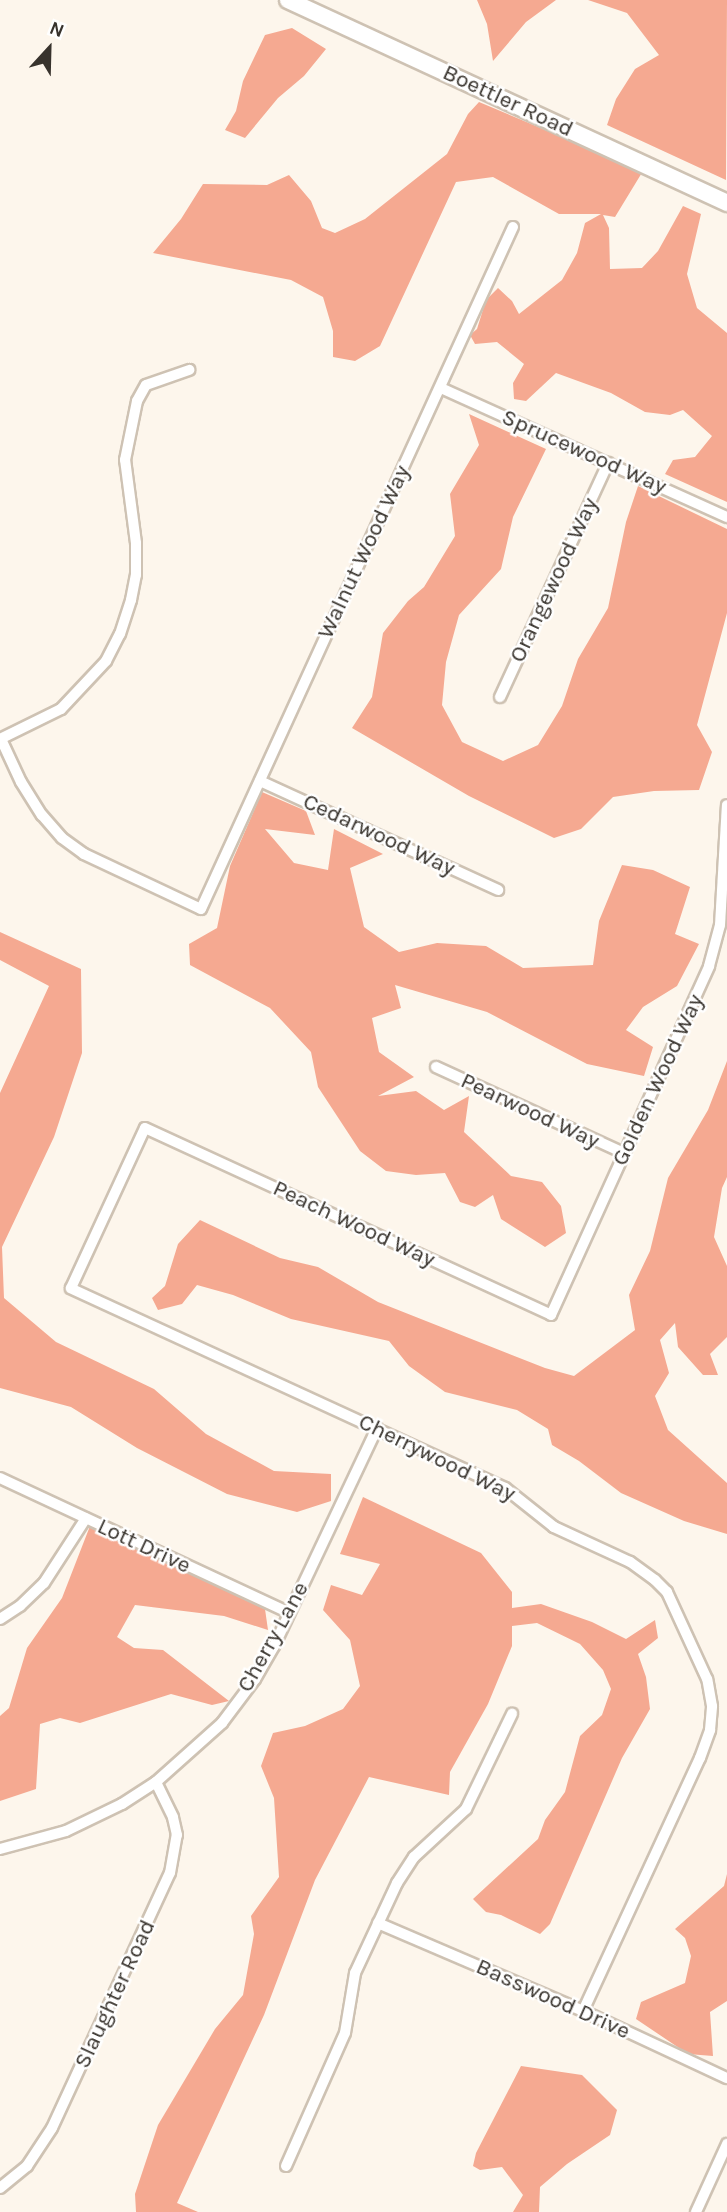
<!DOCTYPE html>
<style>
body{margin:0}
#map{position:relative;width:727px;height:2212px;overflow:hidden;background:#fdf6ec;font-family:Karla,sans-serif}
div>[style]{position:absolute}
.forest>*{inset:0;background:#f5a991}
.roads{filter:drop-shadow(2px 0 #cec2b3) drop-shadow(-2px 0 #cec2b3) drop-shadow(0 2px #cec2b3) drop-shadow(0 -2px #cec2b3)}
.street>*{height:10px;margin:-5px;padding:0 5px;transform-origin:5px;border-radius:5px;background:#fff}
.secondary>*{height:16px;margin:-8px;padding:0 8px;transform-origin:8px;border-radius:8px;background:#fff}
span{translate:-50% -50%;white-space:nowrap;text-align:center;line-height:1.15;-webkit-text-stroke:5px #fff;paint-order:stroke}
.street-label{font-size:23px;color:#38332d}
.north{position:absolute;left:14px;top:14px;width:70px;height:70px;-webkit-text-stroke:5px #fff;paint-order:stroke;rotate:22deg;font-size:19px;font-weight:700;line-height:28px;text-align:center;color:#38332d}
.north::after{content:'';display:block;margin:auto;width:24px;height:32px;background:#38332d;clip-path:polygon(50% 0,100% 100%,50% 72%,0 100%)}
</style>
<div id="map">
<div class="forest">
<i style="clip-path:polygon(477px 0,556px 0,526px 22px,493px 61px,487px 24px)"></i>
<i style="clip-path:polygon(588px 0,727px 0,726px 180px,607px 125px,616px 99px,635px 69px,659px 55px,627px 13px)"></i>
<i style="clip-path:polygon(292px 28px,326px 49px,304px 76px,278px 98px,245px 138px,225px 130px,236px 111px,243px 81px,265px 35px)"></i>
<i style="clip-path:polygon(479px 102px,643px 171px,615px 217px,603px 215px,609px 228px,610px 269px,642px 268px,658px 251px,683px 206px,701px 214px,687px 274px,697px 308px,727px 333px,727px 502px,665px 474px,673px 460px,695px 457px,712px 436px,683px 410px,670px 415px,645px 412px,611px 393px,556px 373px,526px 401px,514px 399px,513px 383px,524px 364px,497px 342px,475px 344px,470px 335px,477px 329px,486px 300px,498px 288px,512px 301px,519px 314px,562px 280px,577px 253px,585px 223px,601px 214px,559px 214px,493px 177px,456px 182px,380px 346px,355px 361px,333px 357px,333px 331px,323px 297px,291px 280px,153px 253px,181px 219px,203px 184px,267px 185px,289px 175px,311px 201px,322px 228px,335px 233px,365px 219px,447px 154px,468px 114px)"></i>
<i style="clip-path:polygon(469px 414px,546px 449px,513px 517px,501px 569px,459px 615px,446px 662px,442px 705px,462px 742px,503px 761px,538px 745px,562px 706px,578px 659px,608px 608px,626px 522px,638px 486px,727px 529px,727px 613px,697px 725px,712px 752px,699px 790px,654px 791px,613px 797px,581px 829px,554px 838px,469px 796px,352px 728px,372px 697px,383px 633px,408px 601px,424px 587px,455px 536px,450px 494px,479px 445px)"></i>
<i style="clip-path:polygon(262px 792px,306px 811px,315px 835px,265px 829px,294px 863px,328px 870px,334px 829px,383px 854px,350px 868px,364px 927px,399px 952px,437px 943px,486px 946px,523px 968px,593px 965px,599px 921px,622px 865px,653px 870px,690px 887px,675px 934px,699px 944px,677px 986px,643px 1007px,626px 1030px,653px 1047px,644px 1076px,587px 1064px,487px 1012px,395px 985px,401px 1008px,372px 1018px,379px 1052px,414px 1077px,378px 1096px,416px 1091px,444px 1110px,469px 1096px,464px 1132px,511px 1176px,542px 1182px,561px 1206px,566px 1233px,545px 1247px,501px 1219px,493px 1195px,475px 1207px,460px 1202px,445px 1173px,416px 1175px,386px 1171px,360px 1151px,318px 1087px,311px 1052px,270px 1008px,190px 965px,189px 944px,217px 928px,230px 866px)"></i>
<i style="clip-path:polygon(0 932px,81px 969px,82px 1053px,54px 1137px,2px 1247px,4px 1298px,56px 1342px,154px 1389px,206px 1434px,274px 1471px,331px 1474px,331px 1501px,297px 1512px,227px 1494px,137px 1448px,71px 1407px,0 1388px,0 1093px,49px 986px,0 960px)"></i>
<i style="clip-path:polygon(727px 1061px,727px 1177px,722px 1188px,714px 1237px,727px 1266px,727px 1337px,710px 1354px,718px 1375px,703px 1375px,678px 1347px,675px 1323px,660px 1340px,669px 1373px,655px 1396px,668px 1430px,727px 1483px,727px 1534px,684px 1521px,621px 1493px,579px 1461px,552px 1445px,548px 1429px,517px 1410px,445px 1392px,409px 1366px,389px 1341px,291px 1319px,233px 1295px,197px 1285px,182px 1304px,158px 1310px,152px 1298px,165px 1286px,178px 1244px,200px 1220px,280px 1258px,318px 1267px,378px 1302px,545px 1368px,574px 1376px,635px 1330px,629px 1295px,650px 1251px,668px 1178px,708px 1110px)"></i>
<i style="clip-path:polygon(363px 1497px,481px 1553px,512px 1592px,512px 1608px,541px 1604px,592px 1622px,626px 1639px,655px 1620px,658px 1638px,638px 1654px,646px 1677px,650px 1709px,622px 1758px,550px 1924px,540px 1934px,501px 1915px,486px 1912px,473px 1899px,538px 1839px,545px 1820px,565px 1792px,580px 1736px,602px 1715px,611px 1689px,603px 1670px,580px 1644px,537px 1623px,512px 1626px,512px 1646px,488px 1704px,450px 1772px,449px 1795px,369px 1777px,315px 1880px,264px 2015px,177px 2203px,198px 2212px,136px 2212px,135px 2194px,158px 2125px,215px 2029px,243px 1995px,254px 1934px,251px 1916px,279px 1877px,274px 1798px,261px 1766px,273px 1733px,305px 1726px,343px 1709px,360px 1686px,350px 1640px,323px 1610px,331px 1585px,362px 1595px,380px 1564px,340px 1554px)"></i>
<i style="clip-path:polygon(90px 1526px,265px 1609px,268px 1630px,224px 1616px,135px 1605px,117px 1637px,134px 1648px,163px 1650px,229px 1701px,212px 1705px,171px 1694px,80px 1723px,60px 1718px,40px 1724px,36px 1789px,0 1801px,0 1716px,9px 1708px,27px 1648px,62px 1598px)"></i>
<i style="clip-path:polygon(727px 1874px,727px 2001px,710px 2012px,713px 2056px,688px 2054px,636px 2019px,641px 2002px,685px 1983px,691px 1956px,685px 1938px,675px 1929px,724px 1886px)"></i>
<i style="clip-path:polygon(521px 2066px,582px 2075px,617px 2110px,610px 2135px,567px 2164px,540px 2187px,539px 2212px,513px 2212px,523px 2195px,502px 2167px,480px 2170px,473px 2166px,476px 2153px)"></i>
</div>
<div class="roads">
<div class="street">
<i style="left:441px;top:388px;width:314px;rotate:24.3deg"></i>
<i style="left:500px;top:697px;width:258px;rotate:-65.2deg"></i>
<i style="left:0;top:739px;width:68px;rotate:-26.2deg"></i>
<i style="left:61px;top:709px;width:66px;rotate:-46.8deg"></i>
<i style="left:106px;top:661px;width:30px;rotate:-63deg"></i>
<i style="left:120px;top:634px;width:36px;rotate:-72deg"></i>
<i style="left:131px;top:600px;width:25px;rotate:-79deg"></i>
<i style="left:136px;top:575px;width:32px;rotate:-90deg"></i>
<i style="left:136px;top:543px;width:84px;rotate:-97.5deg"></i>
<i style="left:125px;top:460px;width:60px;rotate:-78.5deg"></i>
<i style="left:137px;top:401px;width:18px;rotate:-61deg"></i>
<i style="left:146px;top:385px;width:46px;rotate:-19.2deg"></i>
<i style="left:1px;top:739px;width:47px;rotate:65.1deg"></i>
<i style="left:21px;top:782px;width:39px;rotate:58deg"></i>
<i style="left:42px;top:815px;width:30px;rotate:49deg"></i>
<i style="left:62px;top:838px;width:27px;rotate:36deg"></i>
<i style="left:84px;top:854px;width:129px;rotate:25.2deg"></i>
<i style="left:201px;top:909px;width:750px;rotate:-65.42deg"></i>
<i style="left:260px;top:781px;width:262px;rotate:24.6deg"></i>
<i style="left:436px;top:1067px;width:207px;rotate:24.6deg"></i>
<i style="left:0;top:1478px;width:319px;rotate:25deg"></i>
<i style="left:0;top:1619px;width:24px;rotate:-33deg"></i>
<i style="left:20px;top:1606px;width:33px;rotate:-44deg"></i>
<i style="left:44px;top:1583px;width:77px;rotate:-57.1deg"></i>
<i style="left:0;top:1849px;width:68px;rotate:-15.3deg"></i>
<i style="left:66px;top:1831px;width:62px;rotate:-25.7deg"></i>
<i style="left:122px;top:1804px;width:40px;rotate:-32.9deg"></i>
<i style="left:156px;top:1782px;width:89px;rotate:-41.8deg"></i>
<i style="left:222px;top:1723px;width:55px;rotate:-53.1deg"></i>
<i style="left:255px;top:1679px;width:38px;rotate:-60deg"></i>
<i style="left:274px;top:1646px;width:241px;rotate:-64.7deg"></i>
<i style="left:378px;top:1923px;width:223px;rotate:23.2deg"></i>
<i style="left:583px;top:2011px;width:159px;rotate:25deg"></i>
<i style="left:583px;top:2011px;width:279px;rotate:-65.2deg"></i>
<i style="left:700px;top:1758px;width:30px;rotate:-70deg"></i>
<i style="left:710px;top:1730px;width:24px;rotate:-85deg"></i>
<i style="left:712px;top:1706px;width:27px;rotate:-100deg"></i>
<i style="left:707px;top:1679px;width:96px;rotate:-114.7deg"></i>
<i style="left:667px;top:1592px;width:17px;rotate:-135deg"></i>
<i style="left:655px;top:1580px;width:31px;rotate:-144deg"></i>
<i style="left:630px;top:1562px;width:84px;rotate:-155.3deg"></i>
<i style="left:554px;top:1527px;width:63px;rotate:-141.5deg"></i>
<i style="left:505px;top:1488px;width:478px;rotate:-155.3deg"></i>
<i style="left:71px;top:1288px;width:176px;rotate:-65.2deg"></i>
<i style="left:145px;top:1128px;width:447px;rotate:24.7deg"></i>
<i style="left:551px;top:1315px;width:383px;rotate:-65.6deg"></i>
<i style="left:709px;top:966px;width:42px;rotate:-75deg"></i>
<i style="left:720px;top:925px;width:120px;rotate:-86.7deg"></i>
<i style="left:286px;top:2166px;width:145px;rotate:-66.1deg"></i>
<i style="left:345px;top:2033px;width:61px;rotate:-80.5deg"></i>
<i style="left:355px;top:1973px;width:99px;rotate:-65deg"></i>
<i style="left:397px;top:1883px;width:31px;rotate:-57deg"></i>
<i style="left:414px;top:1857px;width:71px;rotate:-42.7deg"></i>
<i style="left:466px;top:1809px;width:106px;rotate:-64.2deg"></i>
<i style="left:0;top:2188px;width:35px;rotate:-39deg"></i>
<i style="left:27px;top:2166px;width:45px;rotate:-56.7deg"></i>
<i style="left:52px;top:2128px;width:281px;rotate:-65.2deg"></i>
<i style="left:170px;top:1873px;width:39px;rotate:-80deg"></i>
<i style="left:177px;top:1835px;width:18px;rotate:-103deg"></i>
<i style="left:173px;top:1817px;width:39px;rotate:-116deg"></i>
<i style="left:696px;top:2212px;width:75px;rotate:-65.5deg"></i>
</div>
<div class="secondary">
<i style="left:288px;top:0;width:484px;rotate:24.8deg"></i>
</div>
</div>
<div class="street-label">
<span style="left:508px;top:101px;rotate:25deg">Boettler Road</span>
<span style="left:584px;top:452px;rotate:24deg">Sprucewood Way</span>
<span style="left:364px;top:552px;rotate:-65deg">Walnut Wood Way</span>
<span style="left:554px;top:580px;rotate:-65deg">Orangewood Way</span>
<span style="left:379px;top:835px;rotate:25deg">Cedarwood Way</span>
<span style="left:658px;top:1080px;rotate:-65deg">Golden Wood Way</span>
<span style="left:530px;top:1111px;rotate:25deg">Pearwood Way</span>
<span style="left:354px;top:1224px;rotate:25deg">Peach Wood Way</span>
<span style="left:437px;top:1458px;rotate:26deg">Cherrywood Way</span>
<span style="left:144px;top:1546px;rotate:25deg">Lott Drive</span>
<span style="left:273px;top:1637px;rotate:-61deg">Cherry Lane</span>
<span style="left:115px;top:1994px;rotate:-65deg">Slaughter Road</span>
<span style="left:553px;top:1999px;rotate:24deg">Basswood Drive</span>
</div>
<div class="north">N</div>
</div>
